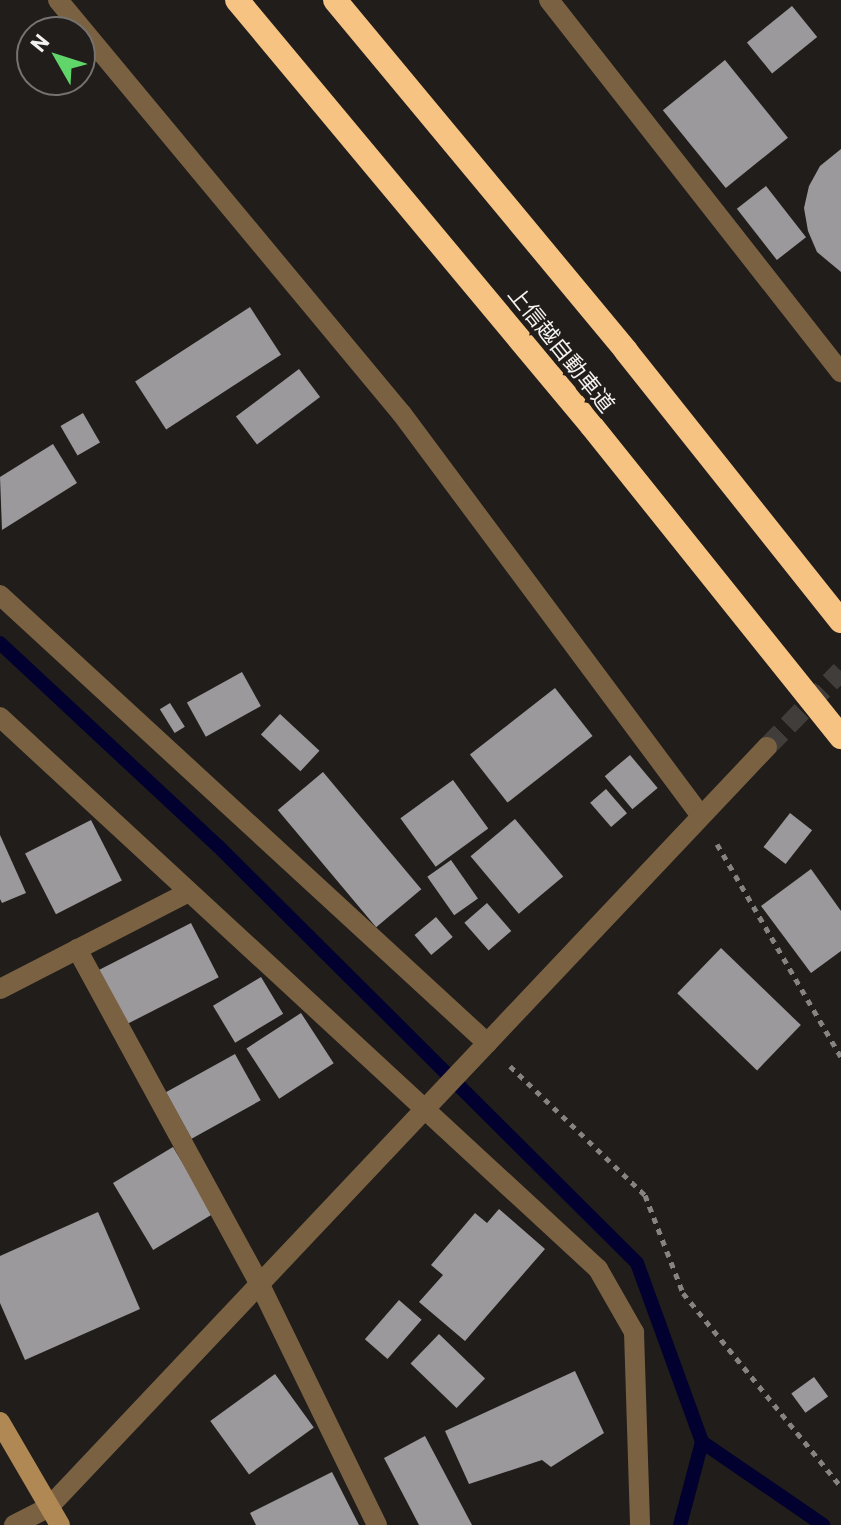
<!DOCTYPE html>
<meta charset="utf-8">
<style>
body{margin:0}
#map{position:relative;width:841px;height:1525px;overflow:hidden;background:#201d1b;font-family:Barlow,"Noto Sans JP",sans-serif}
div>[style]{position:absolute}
.stream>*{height:14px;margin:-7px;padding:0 7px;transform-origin:7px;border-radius:7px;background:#01002e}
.building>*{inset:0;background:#9c999d;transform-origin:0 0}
.tertiary-tunnel>*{height:20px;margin-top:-10px;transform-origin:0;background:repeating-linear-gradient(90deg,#403d3b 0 20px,transparent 0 30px)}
.path>*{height:5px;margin-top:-2.5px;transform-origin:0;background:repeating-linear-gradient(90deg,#868482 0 6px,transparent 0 12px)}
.service>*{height:20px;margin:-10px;padding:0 10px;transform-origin:10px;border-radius:10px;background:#7a6142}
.minor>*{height:20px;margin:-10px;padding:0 10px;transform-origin:10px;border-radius:10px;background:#7a6142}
.tertiary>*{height:20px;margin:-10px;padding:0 10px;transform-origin:10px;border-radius:10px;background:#7a6142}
.secondary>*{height:20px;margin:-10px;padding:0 10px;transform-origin:10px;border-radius:10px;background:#b08854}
.motorway>*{height:24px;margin:-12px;padding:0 12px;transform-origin:12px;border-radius:12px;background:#f6c383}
span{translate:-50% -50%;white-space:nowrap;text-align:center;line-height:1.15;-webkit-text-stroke:8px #201d1b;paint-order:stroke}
.street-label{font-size:22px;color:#f4f2f0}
.north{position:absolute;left:16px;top:16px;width:80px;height:80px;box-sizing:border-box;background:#201d1b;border:2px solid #757270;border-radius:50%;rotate:309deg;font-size:22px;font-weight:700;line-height:32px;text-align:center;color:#f4f2f0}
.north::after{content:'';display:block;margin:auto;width:28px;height:36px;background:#60d56a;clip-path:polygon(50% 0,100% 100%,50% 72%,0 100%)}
</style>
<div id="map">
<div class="stream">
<i style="left:0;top:643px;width:298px;rotate:43deg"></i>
<i style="left:218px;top:846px;width:591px;rotate:44.86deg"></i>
<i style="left:637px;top:1263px;width:190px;rotate:70deg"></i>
<i style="left:702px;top:1442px;width:86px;rotate:104.8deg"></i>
<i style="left:702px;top:1442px;width:147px;rotate:34.4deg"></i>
</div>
<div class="building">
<i style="left:792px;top:6px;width:40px;height:58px;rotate:51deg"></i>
<i style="left:725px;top:60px;width:100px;height:80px;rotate:51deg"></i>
<i style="clip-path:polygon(841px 149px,841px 272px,817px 252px,808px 231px,804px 208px,809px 186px,820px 166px)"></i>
<i style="left:766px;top:186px;width:65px;height:37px;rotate:52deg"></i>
<i style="left:250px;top:307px;width:57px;height:137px;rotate:57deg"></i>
<i style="left:299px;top:369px;width:35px;height:79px;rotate:53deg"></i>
<i style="left:83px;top:413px;width:34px;height:26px;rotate:60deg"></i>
<i style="clip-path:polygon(53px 444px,77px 483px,2px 530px,0 477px)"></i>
<i style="left:242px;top:672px;width:39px;height:63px;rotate:61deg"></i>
<i style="left:555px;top:688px;width:61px;height:108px;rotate:52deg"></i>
<i style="left:170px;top:703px;width:28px;height:12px;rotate:58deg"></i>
<i style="left:280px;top:714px;width:54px;height:28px;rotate:43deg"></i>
<i style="left:630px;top:755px;width:43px;height:33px;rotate:50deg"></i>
<i style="left:323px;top:772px;width:153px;height:59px;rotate:50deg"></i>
<i style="left:453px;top:780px;width:60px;height:65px;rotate:54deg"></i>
<i style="left:606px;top:789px;width:32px;height:21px;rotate:49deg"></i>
<i style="left:790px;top:813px;width:28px;height:43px;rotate:38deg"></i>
<i style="left:515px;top:819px;width:75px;height:58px;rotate:50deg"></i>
<i style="left:91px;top:820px;width:68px;height:74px;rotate:63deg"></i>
<i style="clip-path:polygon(0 835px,26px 893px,2px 903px,0 899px)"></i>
<i style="left:451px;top:860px;width:47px;height:29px;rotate:55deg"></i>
<i style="clip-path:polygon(811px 869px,841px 911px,841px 951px,811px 973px,761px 906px)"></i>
<i style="left:487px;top:903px;width:37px;height:30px;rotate:49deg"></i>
<i style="left:436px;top:917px;width:26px;height:28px;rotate:50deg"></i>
<i style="left:191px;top:923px;width:61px;height:110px;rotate:63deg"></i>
<i style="left:721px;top:948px;width:111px;height:63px;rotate:44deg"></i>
<i style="left:261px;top:977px;width:43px;height:56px;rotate:59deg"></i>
<i style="left:301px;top:1013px;width:60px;height:65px;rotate:57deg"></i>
<i style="left:235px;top:1054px;width:53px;height:79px;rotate:61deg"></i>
<i style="left:173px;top:1147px;width:78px;height:70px;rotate:59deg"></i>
<i style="clip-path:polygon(499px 1209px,545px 1249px,465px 1341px,419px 1302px,443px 1275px,431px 1265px,475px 1213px,487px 1223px)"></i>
<i style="clip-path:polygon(98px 1212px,140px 1309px,25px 1360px,0 1303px,0 1256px)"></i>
<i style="left:399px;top:1300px;width:30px;height:52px;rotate:41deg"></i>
<i style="left:439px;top:1334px;width:64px;height:41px;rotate:44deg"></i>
<i style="clip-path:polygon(575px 1371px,604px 1433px,551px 1467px,542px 1460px,469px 1484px,445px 1431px)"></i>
<i style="left:275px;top:1374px;width:66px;height:80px;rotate:54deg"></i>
<i style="left:814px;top:1377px;width:24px;height:28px;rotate:54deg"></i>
<i style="clip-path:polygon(425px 1436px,472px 1525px,419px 1525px,384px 1458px)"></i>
<i style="clip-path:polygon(332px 1472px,359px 1525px,256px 1525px,250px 1513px)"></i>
</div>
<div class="tertiary-tunnel">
<i style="left:767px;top:747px;width:106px;rotate:-45.8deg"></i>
</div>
<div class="path">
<i style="left:717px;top:844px;width:246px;rotate:59.8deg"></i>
<i style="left:510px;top:1066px;width:187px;rotate:43.7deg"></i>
<i style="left:645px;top:1195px;width:105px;rotate:68.8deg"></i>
<i style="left:683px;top:1293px;width:250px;rotate:50.8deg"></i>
</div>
<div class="service">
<i style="left:77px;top:949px;width:380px;rotate:61.4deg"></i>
</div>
<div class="minor">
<i style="left:58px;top:0;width:538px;rotate:50.28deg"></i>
<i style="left:402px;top:414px;width:501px;rotate:53.36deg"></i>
<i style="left:549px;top:0;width:473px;rotate:51.9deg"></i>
<i style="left:0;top:595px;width:662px;rotate:42.61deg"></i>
<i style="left:0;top:717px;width:814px;rotate:42.71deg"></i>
<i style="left:598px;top:1269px;width:73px;rotate:60.3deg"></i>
<i style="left:634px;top:1332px;width:193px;rotate:88.2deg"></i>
<i style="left:0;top:989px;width:212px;rotate:-27.2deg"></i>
<i style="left:259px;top:1283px;width:269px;rotate:64deg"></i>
<i style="left:14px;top:1525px;width:38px;rotate:-27deg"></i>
</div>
<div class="tertiary">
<i style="left:48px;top:1508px;width:1047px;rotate:-46.63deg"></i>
</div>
<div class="secondary">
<i style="left:0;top:1422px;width:119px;rotate:59.8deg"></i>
</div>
<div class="motorway">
<i style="left:237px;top:0;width:553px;rotate:50.21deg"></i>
<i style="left:591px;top:425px;width:400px;rotate:51.3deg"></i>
<i style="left:335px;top:0;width:456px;rotate:50.3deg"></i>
<i style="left:626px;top:351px;width:345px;rotate:51.5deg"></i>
</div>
<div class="street-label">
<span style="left:562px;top:349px;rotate:51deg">上信越自動車道</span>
</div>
<div class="north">N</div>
</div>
